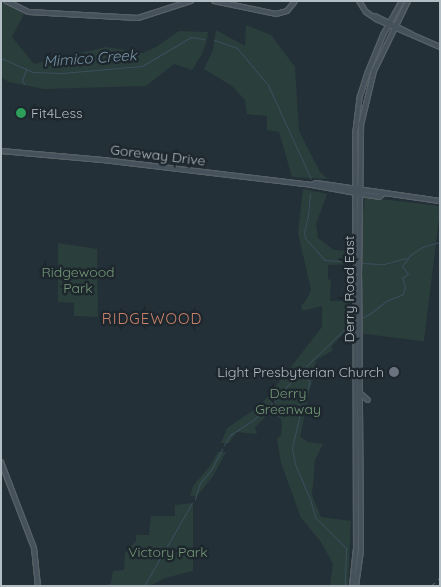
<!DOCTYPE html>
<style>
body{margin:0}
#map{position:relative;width:441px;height:587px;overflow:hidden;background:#243038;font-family:Quicksand,sans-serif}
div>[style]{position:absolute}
.green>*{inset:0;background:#2a3e3b;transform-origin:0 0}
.stream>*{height:1px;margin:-0.5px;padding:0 0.5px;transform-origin:0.5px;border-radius:0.5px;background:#3a4f5d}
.roads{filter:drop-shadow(1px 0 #566066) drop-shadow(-1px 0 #566066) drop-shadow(0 1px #566066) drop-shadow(0 -1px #566066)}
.secondary>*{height:4px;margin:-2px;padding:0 2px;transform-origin:2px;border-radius:2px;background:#46525b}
.rail>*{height:1px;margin-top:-0.5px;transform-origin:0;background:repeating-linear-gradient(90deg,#5c6971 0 5px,transparent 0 10px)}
.dots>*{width:14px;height:14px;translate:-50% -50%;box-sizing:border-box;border:2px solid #1d272d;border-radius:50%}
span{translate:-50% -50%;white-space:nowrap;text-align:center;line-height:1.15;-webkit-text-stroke:5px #1d272d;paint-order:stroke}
.poi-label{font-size:14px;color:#b3bdc4}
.left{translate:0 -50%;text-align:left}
.right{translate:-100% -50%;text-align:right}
.street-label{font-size:14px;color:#b3bdc4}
.park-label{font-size:14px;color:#739875}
.water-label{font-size:15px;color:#7693a5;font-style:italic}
.neighbourhood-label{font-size:15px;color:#c8826a;letter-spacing:1px}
.frame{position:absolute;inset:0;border:2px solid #b3bdc4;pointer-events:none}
</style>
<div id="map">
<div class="green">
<i style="clip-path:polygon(1px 2px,24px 14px,12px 37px,34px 64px,106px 47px,143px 53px,156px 47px,179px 31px,208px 32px,207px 40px,202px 54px,192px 70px,174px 64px,146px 86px,44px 89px,9px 82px,1px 77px)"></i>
<i style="clip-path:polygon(246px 25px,271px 35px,295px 67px,299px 131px,320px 172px,328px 179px,292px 177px,279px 132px,267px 130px,267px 116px,247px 114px,245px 100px,232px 86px,204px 69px,213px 50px,216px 30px,245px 46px)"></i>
<i style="clip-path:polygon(303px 189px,327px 194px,316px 224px,318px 238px,334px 250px,350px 251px,351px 264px,328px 265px,328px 279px,331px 280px,330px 301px,350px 301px,350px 326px,332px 346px,332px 351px,316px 360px,300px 437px,308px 442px,323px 444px,315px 460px,312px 495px,321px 517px,351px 521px,348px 586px,330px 586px,333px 564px,321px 542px,301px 518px,281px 463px,277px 439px,281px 435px,282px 425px,281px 419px,270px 412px,255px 427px,257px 434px,237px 432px,229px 443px,221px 443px,227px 428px,261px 405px,322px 327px,322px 306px,302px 311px,301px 305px,305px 302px,311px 290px,298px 233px)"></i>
<i style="left:365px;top:197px;width:76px;height:136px;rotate:7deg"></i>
<i style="clip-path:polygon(58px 243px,97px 249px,98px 317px,74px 316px,74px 303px,58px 302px)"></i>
<i style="clip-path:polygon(218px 452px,226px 452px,213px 476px,197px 496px,190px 496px,193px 486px,210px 466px)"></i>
<i style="clip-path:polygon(193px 503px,193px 571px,165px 578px,150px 586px,106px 586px,111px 583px,113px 571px,124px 570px,125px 553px,136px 541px,136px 535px,149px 535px,151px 516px,175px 516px,175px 505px)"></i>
</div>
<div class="stream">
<i style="left:214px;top:40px;width:24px;rotate:19deg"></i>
<i style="left:237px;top:48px;width:48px;rotate:50deg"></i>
<i style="left:268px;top:85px;width:103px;rotate:65.4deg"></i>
<i style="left:1px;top:58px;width:34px;rotate:24deg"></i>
<i style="left:32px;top:72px;width:30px;rotate:2deg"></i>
<i style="left:62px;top:73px;width:80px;rotate:-5deg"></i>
<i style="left:142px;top:66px;width:57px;rotate:-30.6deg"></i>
<i style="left:191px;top:37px;width:13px;rotate:9deg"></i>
<i style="left:24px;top:84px;width:4px;rotate:-117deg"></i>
<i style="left:22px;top:80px;width:11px;rotate:-68deg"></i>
<i style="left:310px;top:193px;width:23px;rotate:95deg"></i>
<i style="left:308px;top:216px;width:16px;rotate:104deg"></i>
<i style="left:304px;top:232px;width:6px;rotate:81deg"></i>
<i style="left:305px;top:238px;width:30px;rotate:48deg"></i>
<i style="left:325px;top:260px;width:30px;rotate:4deg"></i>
<i style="left:409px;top:256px;width:16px;rotate:-35deg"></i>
<i style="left:422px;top:247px;width:19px;rotate:-16deg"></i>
<i style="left:362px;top:263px;width:22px;rotate:3deg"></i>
<i style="left:384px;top:264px;width:23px;rotate:-15deg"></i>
<i style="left:360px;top:319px;width:13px;rotate:-29deg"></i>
<i style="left:371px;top:313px;width:19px;rotate:-39deg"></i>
<i style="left:386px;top:301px;width:18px;rotate:-22deg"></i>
<i style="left:403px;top:294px;width:8px;rotate:-76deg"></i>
<i style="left:405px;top:286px;width:9px;rotate:-111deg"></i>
<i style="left:402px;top:278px;width:7px;rotate:-34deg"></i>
<i style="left:408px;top:274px;width:10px;rotate:-127deg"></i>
<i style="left:402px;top:266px;width:11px;rotate:-52deg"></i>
<i style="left:300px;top:373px;width:13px;rotate:42deg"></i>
<i style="left:310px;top:382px;width:24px;rotate:109deg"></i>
<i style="left:302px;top:405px;width:44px;rotate:103.1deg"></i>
<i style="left:292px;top:448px;width:16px;rotate:79deg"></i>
<i style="left:295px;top:464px;width:38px;rotate:67deg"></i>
<i style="left:310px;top:499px;width:19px;rotate:74deg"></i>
<i style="left:315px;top:517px;width:44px;rotate:45deg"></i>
<i style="left:346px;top:548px;width:38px;rotate:92deg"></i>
<i style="left:224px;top:445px;width:12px;rotate:-59deg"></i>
<i style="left:230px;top:435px;width:27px;rotate:-33deg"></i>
<i style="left:253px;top:420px;width:31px;rotate:-42deg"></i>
<i style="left:276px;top:399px;width:35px;rotate:-49deg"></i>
<i style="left:299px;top:373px;width:75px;rotate:-43.9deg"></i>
<i style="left:195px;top:499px;width:17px;rotate:-73deg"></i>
<i style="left:200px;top:483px;width:17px;rotate:-50deg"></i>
<i style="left:211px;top:470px;width:24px;rotate:-62deg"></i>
<i style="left:144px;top:586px;width:96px;rotate:-60deg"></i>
</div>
<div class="roads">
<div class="secondary">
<i style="left:6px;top:1px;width:25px;rotate:26deg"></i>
<i style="left:29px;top:12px;width:109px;rotate:3.2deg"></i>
<i style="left:138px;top:18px;width:56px;rotate:-17.8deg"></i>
<i style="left:214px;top:1px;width:63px;rotate:11.8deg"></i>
<i style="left:276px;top:14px;width:11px;rotate:-15deg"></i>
<i style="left:287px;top:11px;width:13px;rotate:-51deg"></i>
<i style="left:359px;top:1px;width:13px;rotate:58deg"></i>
<i style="left:366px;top:12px;width:14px;rotate:34deg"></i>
<i style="left:378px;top:20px;width:68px;rotate:23.5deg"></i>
<i style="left:375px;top:16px;width:40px;rotate:26.6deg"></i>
<i style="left:1px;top:151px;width:102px;rotate:5deg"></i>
<i style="left:103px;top:160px;width:210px;rotate:6.8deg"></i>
<i style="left:312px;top:185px;width:4px;rotate:-27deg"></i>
<i style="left:316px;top:183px;width:125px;rotate:8.3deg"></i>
<i style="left:312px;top:185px;width:56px;rotate:10.3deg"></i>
<i style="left:367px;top:195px;width:12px;rotate:9deg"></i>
<i style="left:379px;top:197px;width:5px;rotate:-37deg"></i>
<i style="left:361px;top:394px;width:9px;rotate:41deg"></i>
<i style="left:1px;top:462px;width:92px;rotate:69deg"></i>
<i style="left:34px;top:548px;width:38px;rotate:84deg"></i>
<i style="left:352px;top:586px;width:36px;rotate:-84deg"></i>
<i style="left:356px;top:550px;width:415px;rotate:-90.1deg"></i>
<i style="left:355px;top:135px;width:39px;rotate:-83deg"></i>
<i style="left:360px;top:96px;width:23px;rotate:-72deg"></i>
<i style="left:367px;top:74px;width:42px;rotate:-67.7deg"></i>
<i style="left:383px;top:35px;width:39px;rotate:-61deg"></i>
<i style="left:356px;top:586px;width:36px;rotate:-82deg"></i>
<i style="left:361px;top:550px;width:273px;rotate:-90.4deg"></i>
<i style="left:359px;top:277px;width:152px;rotate:-89.2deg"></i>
<i style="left:361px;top:125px;width:56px;rotate:-76.5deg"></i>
<i style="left:374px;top:71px;width:78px;rotate:-64.1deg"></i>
</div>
</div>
<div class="rail">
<i style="left:431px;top:586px;width:12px;rotate:-42deg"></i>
</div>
<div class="dots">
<i style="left:21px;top:113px;background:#2e9e5b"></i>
<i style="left:394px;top:372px;background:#6b7280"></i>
</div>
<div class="poi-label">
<span class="left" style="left:31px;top:113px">Fit4Less</span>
<span class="right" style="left:384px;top:372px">Light Presbyterian Church</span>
</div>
<div class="street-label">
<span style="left:158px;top:155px;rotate:7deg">Goreway Drive</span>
<span style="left:349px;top:289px;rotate:-90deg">Derry Road East</span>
</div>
<div class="park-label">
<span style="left:78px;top:280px">Ridgewood<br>Park</span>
<span style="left:288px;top:401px">Derry<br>Greenway</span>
<span style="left:168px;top:552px">Victory Park</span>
</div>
<div class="water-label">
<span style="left:90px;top:58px;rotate:-4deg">Mimico Creek</span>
</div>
<div class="neighbourhood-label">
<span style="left:152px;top:319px">RIDGEWOOD</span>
</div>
<div class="frame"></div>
</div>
